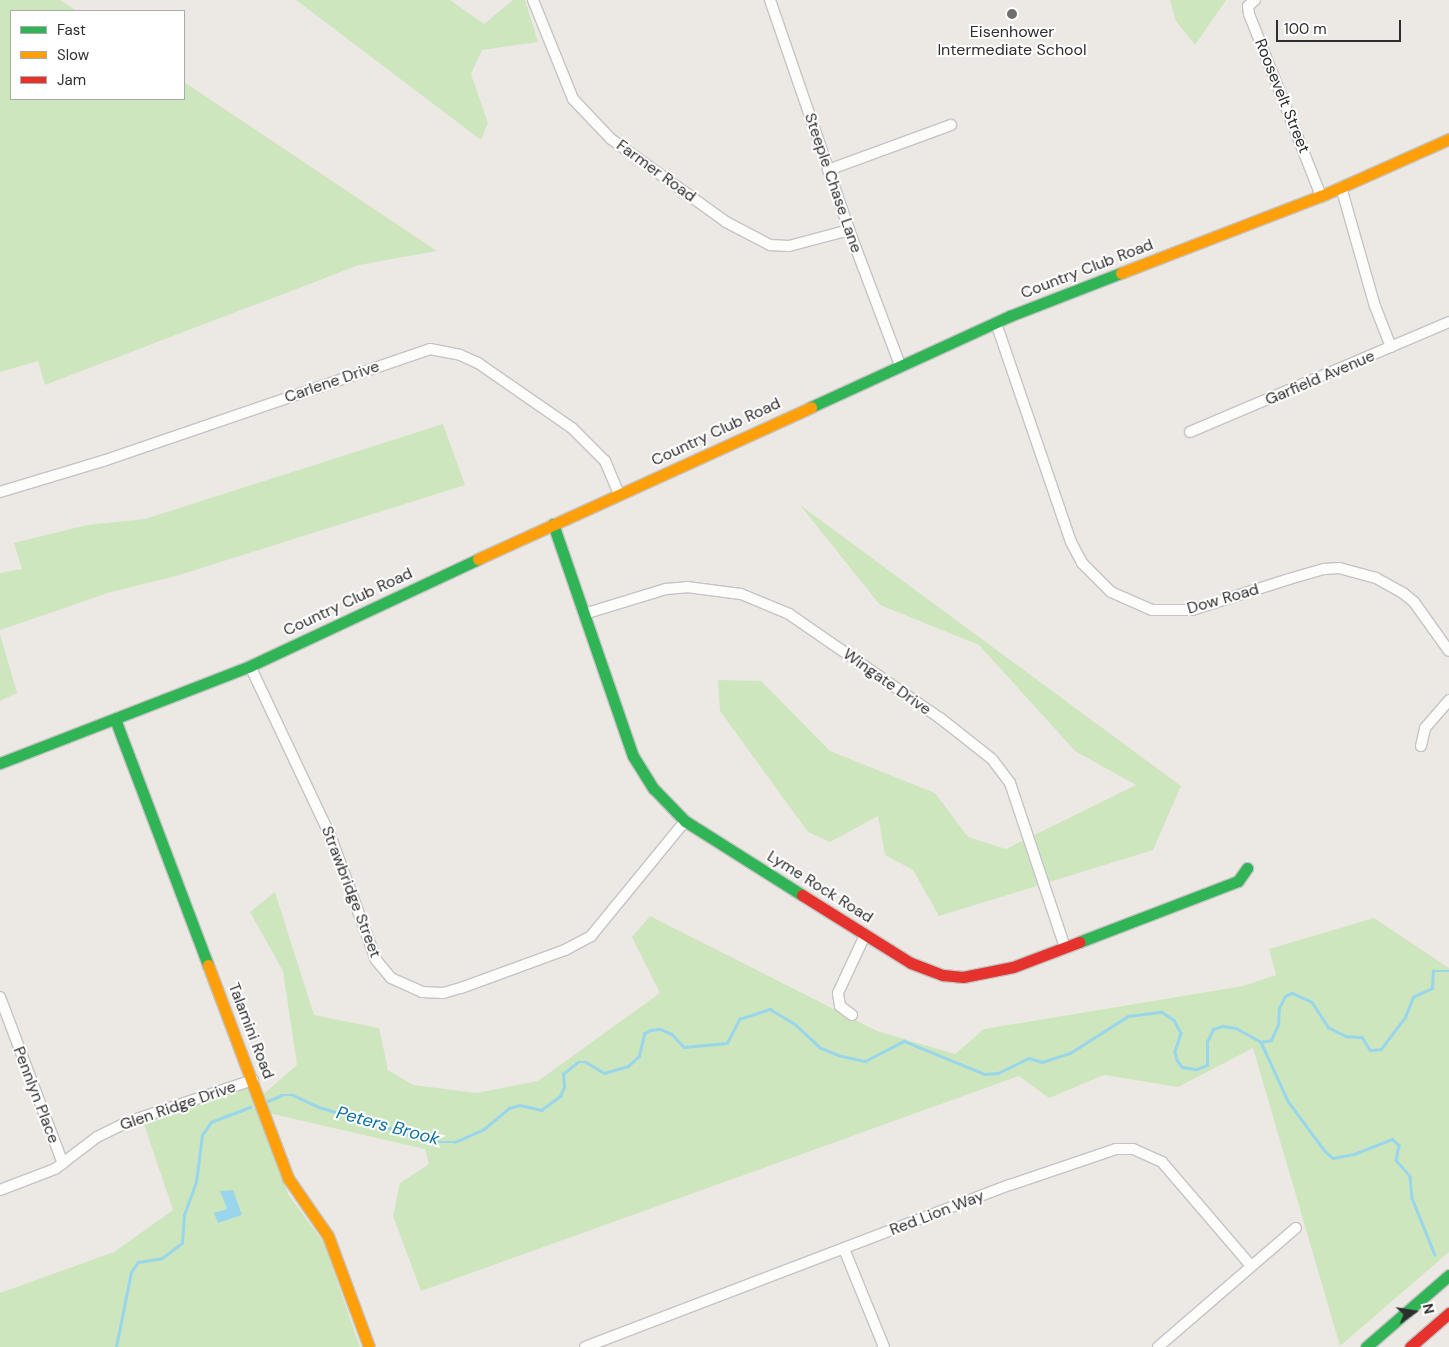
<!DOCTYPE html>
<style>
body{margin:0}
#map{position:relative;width:1449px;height:1347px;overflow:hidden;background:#ece8e4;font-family:"DM Sans",sans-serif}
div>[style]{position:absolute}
.green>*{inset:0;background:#cee6be}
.water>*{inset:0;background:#99d6ec}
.stream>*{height:2.5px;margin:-1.25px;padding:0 1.25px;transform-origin:1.25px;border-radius:1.25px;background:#99d6ec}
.roads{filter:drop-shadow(1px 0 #c5c4c5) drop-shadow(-1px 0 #c5c4c5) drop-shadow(0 1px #c5c4c5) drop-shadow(0 -1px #c5c4c5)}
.street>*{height:10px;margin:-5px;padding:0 5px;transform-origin:5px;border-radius:5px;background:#fcfcfb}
.fast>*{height:11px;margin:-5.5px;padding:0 5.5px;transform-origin:5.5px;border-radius:5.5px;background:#30b455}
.slow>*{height:11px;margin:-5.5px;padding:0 5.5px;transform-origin:5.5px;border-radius:5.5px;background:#ff9f0a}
.jam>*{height:11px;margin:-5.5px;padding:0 5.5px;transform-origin:5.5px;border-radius:5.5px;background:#e5322d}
.dots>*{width:14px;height:14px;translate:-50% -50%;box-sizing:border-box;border:2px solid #fff;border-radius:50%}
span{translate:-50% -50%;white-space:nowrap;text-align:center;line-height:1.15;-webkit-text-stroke:4px #fff;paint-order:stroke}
.poi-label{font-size:16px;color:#2e2e2e}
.street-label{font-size:16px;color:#2e2e2e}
.water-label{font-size:18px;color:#0d6fa3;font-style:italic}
.legend{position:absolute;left:10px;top:10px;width:175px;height:90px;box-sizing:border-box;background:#fff;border:1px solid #ababab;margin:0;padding:6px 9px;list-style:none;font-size:15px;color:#2e2e2e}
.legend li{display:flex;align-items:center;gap:10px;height:25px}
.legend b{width:25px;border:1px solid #ababab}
.north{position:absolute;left:1389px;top:1287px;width:50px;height:50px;-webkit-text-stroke:4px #fff;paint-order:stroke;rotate:77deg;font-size:14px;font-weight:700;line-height:20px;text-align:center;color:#2e2e2e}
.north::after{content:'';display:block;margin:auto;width:18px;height:22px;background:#2e2e2e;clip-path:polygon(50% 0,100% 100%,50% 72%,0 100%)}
.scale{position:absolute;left:1276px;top:20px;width:125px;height:22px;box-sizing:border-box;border:2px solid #2e2e2e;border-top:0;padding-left:6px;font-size:15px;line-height:18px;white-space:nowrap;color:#2e2e2e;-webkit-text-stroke:4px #fff;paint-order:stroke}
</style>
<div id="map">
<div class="green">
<i style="clip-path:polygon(0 0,60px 0,77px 11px,11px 11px,11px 99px,184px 99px,184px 82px,437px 251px,359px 265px,45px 385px,38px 361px,0 372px)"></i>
<i style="clip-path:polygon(296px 0,450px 0,484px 24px,513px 0,525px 0,538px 42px,482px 50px,471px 74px,488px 123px,481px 140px)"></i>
<i style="clip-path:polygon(1170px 0,1226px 0,1195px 45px,1176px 21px)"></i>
<i style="clip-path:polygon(443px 424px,465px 485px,176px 576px,111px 592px,0 630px,0 573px,22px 569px,14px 543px,87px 525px,145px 519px)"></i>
<i style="clip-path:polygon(800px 505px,1181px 786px,1153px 850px,939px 916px,913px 870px,885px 855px,878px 816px,830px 842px,808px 832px,720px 711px,718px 680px,761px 681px,830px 751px,935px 793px,968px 837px,1006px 849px,1136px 785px,1075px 751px,979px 645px,880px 605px)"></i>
<i style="clip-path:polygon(0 634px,17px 693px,0 701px)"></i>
<i style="clip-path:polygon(275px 892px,314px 1015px,379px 1028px,388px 1070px,413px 1085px,477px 1093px,538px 1081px,660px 993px,632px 937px,650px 916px,877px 1031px,955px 1054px,984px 1029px,1243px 986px,1276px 975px,1269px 949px,1374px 918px,1449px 968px,1449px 1252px,1340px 1346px,1253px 1048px,1178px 1087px,1104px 1075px,1049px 1098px,1019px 1076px,421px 1291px,393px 1216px,400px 1183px,429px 1164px,425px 1149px,264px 1112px,288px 1194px,324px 1243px,360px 1347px,0 1347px,0 1293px,114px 1252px,173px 1210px,143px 1121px,252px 1078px,259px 1098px,297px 1065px,283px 971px,250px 912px)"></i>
</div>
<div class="water">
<i style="clip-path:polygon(233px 1190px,242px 1215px,218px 1223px,214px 1213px,227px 1209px,220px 1191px)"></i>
</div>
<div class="stream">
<i style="left:1261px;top:1042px;width:65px;rotate:65.4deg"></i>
<i style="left:1288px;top:1101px;width:61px;rotate:53.7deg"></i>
<i style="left:1324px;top:1150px;width:12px;rotate:42deg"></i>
<i style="left:1333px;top:1158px;width:21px;rotate:-11deg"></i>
<i style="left:1354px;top:1154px;width:41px;rotate:-21.5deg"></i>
<i style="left:1392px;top:1139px;width:9px;rotate:41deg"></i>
<i style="left:1399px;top:1145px;width:15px;rotate:101deg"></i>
<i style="left:1396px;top:1160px;width:21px;rotate:49deg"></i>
<i style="left:1410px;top:1176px;width:22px;rotate:85deg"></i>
<i style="left:1412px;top:1198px;width:61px;rotate:68deg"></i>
<i style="left:268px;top:1101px;width:15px;rotate:-23deg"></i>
<i style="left:282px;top:1095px;width:11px"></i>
<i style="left:293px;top:1095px;width:29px;rotate:25deg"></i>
<i style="left:319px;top:1107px;width:122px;rotate:16.7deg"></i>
<i style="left:436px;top:1142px;width:19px"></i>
<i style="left:455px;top:1142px;width:32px;rotate:-24deg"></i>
<i style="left:484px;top:1129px;width:33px;rotate:-40deg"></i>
<i style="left:509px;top:1108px;width:11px;rotate:-15deg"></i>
<i style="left:520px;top:1105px;width:22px;rotate:13deg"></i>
<i style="left:541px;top:1110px;width:24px;rotate:-36deg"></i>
<i style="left:560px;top:1096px;width:10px;rotate:-66deg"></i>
<i style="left:564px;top:1087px;width:13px;rotate:-94deg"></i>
<i style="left:563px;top:1074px;width:19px;rotate:-39deg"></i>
<i style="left:578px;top:1062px;width:8px"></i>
<i style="left:586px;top:1062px;width:21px;rotate:31deg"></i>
<i style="left:604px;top:1073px;width:25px;rotate:-16deg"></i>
<i style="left:628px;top:1066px;width:15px;rotate:-42deg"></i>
<i style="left:639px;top:1056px;width:23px;rotate:-77deg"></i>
<i style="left:644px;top:1034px;width:7px;rotate:-34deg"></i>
<i style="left:650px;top:1030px;width:10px;rotate:-6deg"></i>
<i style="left:660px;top:1029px;width:13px;rotate:23deg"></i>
<i style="left:672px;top:1034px;width:18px;rotate:47deg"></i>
<i style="left:684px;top:1047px;width:43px;rotate:-5.3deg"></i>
<i style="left:727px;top:1043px;width:27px;rotate:-63deg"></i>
<i style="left:739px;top:1019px;width:33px;rotate:-18deg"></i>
<i style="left:770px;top:1009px;width:29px;rotate:31deg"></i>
<i style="left:795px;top:1024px;width:35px;rotate:43deg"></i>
<i style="left:821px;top:1048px;width:18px;rotate:22deg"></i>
<i style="left:838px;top:1055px;width:28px;rotate:13deg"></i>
<i style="left:865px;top:1061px;width:44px;rotate:-27.1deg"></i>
<i style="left:904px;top:1041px;width:87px;rotate:22.2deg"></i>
<i style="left:985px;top:1074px;width:13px;rotate:-4deg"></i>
<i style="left:998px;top:1073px;width:34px;rotate:-26deg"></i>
<i style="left:1029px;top:1058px;width:14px;rotate:17deg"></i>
<i style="left:1042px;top:1062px;width:29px;rotate:-18deg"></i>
<i style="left:1070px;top:1053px;width:69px;rotate:-32.5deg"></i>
<i style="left:1128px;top:1016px;width:34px;rotate:-7deg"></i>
<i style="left:1162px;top:1012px;width:14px;rotate:34deg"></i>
<i style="left:1174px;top:1020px;width:15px;rotate:62deg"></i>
<i style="left:1181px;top:1033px;width:20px;rotate:108deg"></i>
<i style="left:1175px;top:1052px;width:8px;rotate:76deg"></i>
<i style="left:1177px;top:1060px;width:9px;rotate:54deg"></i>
<i style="left:1182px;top:1067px;width:15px;rotate:8deg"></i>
<i style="left:1197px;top:1069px;width:11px;rotate:-22deg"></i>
<i style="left:1207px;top:1065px;width:23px;rotate:-90deg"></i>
<i style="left:1207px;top:1042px;width:14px;rotate:-65deg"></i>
<i style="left:1213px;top:1029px;width:9px;rotate:-18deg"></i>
<i style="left:1222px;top:1026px;width:14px;rotate:8deg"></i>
<i style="left:1236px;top:1028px;width:29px;rotate:29deg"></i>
<i style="left:1261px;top:1042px;width:10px;rotate:-11deg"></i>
<i style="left:1271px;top:1040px;width:17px;rotate:-65deg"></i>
<i style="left:1278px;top:1025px;width:17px;rotate:-87deg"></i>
<i style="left:1279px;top:1008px;width:13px;rotate:-63deg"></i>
<i style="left:1285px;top:996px;width:8px;rotate:-23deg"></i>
<i style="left:1292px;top:993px;width:22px;rotate:24deg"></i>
<i style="left:1312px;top:1002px;width:30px;rotate:57deg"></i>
<i style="left:1328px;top:1027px;width:20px;rotate:27deg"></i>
<i style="left:1346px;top:1036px;width:16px;rotate:4deg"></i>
<i style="left:1362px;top:1037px;width:15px;rotate:58deg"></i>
<i style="left:1370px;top:1050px;width:11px;rotate:-5deg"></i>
<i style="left:1381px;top:1049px;width:40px;rotate:-53deg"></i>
<i style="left:1405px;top:1017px;width:22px;rotate:-68deg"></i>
<i style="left:1413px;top:997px;width:21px;rotate:-25deg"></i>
<i style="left:1432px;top:988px;width:17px;rotate:-87deg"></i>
<i style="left:1433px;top:971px;width:16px"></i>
<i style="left:116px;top:1347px;width:76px;rotate:-78.7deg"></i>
<i style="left:131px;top:1272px;width:12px;rotate:-55deg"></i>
<i style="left:138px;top:1262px;width:24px;rotate:-9deg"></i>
<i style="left:162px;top:1258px;width:25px;rotate:-37deg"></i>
<i style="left:182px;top:1243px;width:28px;rotate:-86deg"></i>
<i style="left:184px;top:1215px;width:35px;rotate:-70deg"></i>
<i style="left:196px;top:1182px;width:47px;rotate:-82.7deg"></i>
<i style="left:202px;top:1135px;width:16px;rotate:-55deg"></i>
<i style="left:211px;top:1122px;width:42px;rotate:-21deg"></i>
</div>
<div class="roads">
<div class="street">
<i style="left:533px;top:0;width:107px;rotate:68deg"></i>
<i style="left:573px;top:99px;width:55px;rotate:46.5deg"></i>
<i style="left:611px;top:139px;width:142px;rotate:35.8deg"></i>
<i style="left:726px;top:222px;width:50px;rotate:27.6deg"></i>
<i style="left:770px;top:245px;width:19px;rotate:3deg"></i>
<i style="left:789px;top:246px;width:62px;rotate:-14.9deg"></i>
<i style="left:770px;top:0;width:243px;rotate:71deg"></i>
<i style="left:849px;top:230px;width:144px;rotate:69.3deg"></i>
<i style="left:1255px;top:0;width:9px;rotate:139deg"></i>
<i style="left:1248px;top:6px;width:8px;rotate:83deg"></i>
<i style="left:1249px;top:14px;width:196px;rotate:68.4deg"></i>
<i style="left:828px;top:170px;width:131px;rotate:-20.1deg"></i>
<i style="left:1341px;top:187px;width:124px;rotate:74.1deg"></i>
<i style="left:1375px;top:306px;width:44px;rotate:68.7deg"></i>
<i style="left:996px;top:323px;width:231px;rotate:71.1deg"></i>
<i style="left:1071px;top:542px;width:24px;rotate:62deg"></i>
<i style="left:1082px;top:563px;width:41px;rotate:45deg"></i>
<i style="left:1111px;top:592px;width:45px;rotate:23.7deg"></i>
<i style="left:1152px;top:610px;width:40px"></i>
<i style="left:1192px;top:610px;width:102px;rotate:-17.7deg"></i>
<i style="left:1289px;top:579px;width:37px;rotate:-16deg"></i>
<i style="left:1325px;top:569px;width:14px;rotate:-4deg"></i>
<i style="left:1339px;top:568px;width:38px;rotate:15deg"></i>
<i style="left:1376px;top:578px;width:31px;rotate:29deg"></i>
<i style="left:1403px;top:593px;width:14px;rotate:39deg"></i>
<i style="left:1414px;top:602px;width:60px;rotate:54.5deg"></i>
<i style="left:1190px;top:432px;width:281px;rotate:-23deg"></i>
<i style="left:0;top:492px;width:108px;rotate:-16.8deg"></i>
<i style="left:103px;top:461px;width:346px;rotate:-18.9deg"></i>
<i style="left:430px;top:349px;width:31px;rotate:11deg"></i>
<i style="left:460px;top:355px;width:20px;rotate:24deg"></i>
<i style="left:478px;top:363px;width:114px;rotate:34.7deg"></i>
<i style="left:572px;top:428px;width:47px;rotate:45deg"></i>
<i style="left:605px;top:461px;width:36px;rotate:67deg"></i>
<i style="left:584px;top:614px;width:86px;rotate:-17deg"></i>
<i style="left:666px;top:589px;width:21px;rotate:-5deg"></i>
<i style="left:687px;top:587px;width:54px;rotate:7.4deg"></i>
<i style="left:741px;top:594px;width:52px;rotate:22.6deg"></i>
<i style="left:789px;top:614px;width:183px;rotate:34.6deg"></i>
<i style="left:940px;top:718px;width:66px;rotate:38.3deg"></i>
<i style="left:992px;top:759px;width:30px;rotate:53deg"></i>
<i style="left:1010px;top:783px;width:173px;rotate:71.5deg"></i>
<i style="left:250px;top:666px;width:187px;rotate:64.7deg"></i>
<i style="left:330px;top:835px;width:133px;rotate:69.8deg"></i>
<i style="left:376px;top:960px;width:23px;rotate:50deg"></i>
<i style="left:391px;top:978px;width:34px;rotate:24deg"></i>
<i style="left:422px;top:992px;width:21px;rotate:3deg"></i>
<i style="left:443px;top:993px;width:19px;rotate:-16deg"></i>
<i style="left:461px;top:988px;width:111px;rotate:-20.1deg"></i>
<i style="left:565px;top:950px;width:30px;rotate:-28deg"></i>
<i style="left:591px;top:936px;width:149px;rotate:-50.7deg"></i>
<i style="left:1421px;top:746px;width:18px;rotate:-77deg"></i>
<i style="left:1425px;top:728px;width:37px;rotate:-49deg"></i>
<i style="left:0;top:997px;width:178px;rotate:69.3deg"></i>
<i style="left:852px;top:1015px;width:15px;rotate:-143deg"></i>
<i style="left:840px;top:1006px;width:13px;rotate:-99deg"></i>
<i style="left:838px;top:993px;width:64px;rotate:-65deg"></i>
<i style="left:0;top:1190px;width:59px;rotate:-20.9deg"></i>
<i style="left:55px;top:1169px;width:53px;rotate:-37.3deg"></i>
<i style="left:97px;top:1137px;width:34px;rotate:-26deg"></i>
<i style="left:128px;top:1122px;width:132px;rotate:-18.6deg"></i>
<i style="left:844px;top:1249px;width:106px;rotate:67.8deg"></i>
<i style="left:585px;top:1347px;width:455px;rotate:-20.9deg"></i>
<i style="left:1010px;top:1185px;width:112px;rotate:-18.8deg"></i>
<i style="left:1116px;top:1149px;width:17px"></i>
<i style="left:1133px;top:1149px;width:32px;rotate:24deg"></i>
<i style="left:1162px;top:1162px;width:137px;rotate:49.4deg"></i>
<i style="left:1158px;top:1347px;width:182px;rotate:-40.8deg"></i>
</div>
<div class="fast">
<i style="left:811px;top:407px;width:219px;rotate:-24.6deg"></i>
<i style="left:1010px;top:316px;width:119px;rotate:-21.2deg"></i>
<i style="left:553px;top:524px;width:245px;rotate:71deg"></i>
<i style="left:633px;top:756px;width:39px;rotate:58deg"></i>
<i style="left:654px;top:789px;width:45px;rotate:45.9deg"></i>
<i style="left:685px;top:821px;width:138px;rotate:32.3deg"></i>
<i style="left:115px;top:719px;width:263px;rotate:69.3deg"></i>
<i style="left:0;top:763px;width:268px;rotate:-21.2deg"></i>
<i style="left:250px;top:666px;width:252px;rotate:-25.1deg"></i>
<i style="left:1079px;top:942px;width:170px;rotate:-21deg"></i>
<i style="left:1238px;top:881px;width:16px;rotate:-55deg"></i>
<i style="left:1366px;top:1347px;width:110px;rotate:-40.9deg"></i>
</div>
<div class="slow">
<i style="left:1121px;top:273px;width:214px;rotate:-21.1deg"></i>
<i style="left:1321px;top:196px;width:140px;rotate:-24deg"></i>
<i style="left:478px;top:559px;width:366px;rotate:-24.5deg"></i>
<i style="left:208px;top:965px;width:228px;rotate:69.4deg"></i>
<i style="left:288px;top:1178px;width:70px;rotate:55.4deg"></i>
<i style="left:328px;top:1236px;width:118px;rotate:69.7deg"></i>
</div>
<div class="jam">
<i style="left:802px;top:895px;width:128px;rotate:32deg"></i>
<i style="left:911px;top:963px;width:34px;rotate:21deg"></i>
<i style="left:943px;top:975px;width:20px;rotate:6deg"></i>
<i style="left:963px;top:977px;width:51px;rotate:-11.3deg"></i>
<i style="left:1013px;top:967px;width:71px;rotate:-20.7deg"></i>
<i style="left:1410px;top:1347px;width:52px;rotate:-41.1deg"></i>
</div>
</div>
<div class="dots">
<i style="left:1012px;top:14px;background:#706f6e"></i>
</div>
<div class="poi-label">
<span style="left:1012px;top:41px">Eisenhower<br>Intermediate School</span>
</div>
<div class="street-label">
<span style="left:1282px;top:96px;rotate:68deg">Roosevelt Street</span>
<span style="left:656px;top:171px;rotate:36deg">Farmer Road</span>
<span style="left:833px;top:183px;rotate:71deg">Steeple Chase Lane</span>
<span style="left:1087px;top:269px;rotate:-21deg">Country Club Road</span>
<span style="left:1320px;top:378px;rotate:-23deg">Garfield Avenue</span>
<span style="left:332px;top:382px;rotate:-19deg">Carlene Drive</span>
<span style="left:716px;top:432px;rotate:-25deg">Country Club Road</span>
<span style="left:1223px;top:599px;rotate:-16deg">Dow Road</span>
<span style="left:348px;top:602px;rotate:-25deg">Country Club Road</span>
<span style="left:887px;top:682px;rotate:35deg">Wingate Drive</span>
<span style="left:820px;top:887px;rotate:32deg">Lyme Rock Road</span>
<span style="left:351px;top:892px;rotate:69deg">Strawbridge Street</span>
<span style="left:251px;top:1031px;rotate:69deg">Talamini Road</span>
<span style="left:36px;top:1095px;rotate:69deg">Pennlyn Place</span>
<span style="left:178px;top:1106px;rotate:-19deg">Glen Ridge Drive</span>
<span style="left:937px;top:1213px;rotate:-21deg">Red Lion Way</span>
</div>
<div class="water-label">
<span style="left:388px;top:1126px;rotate:15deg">Peters Brook</span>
</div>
<ul class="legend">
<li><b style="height:6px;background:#30b455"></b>Fast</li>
<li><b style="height:6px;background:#ff9f0a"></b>Slow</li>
<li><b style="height:6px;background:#e5322d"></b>Jam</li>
</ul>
<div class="north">N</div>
<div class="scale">100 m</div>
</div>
